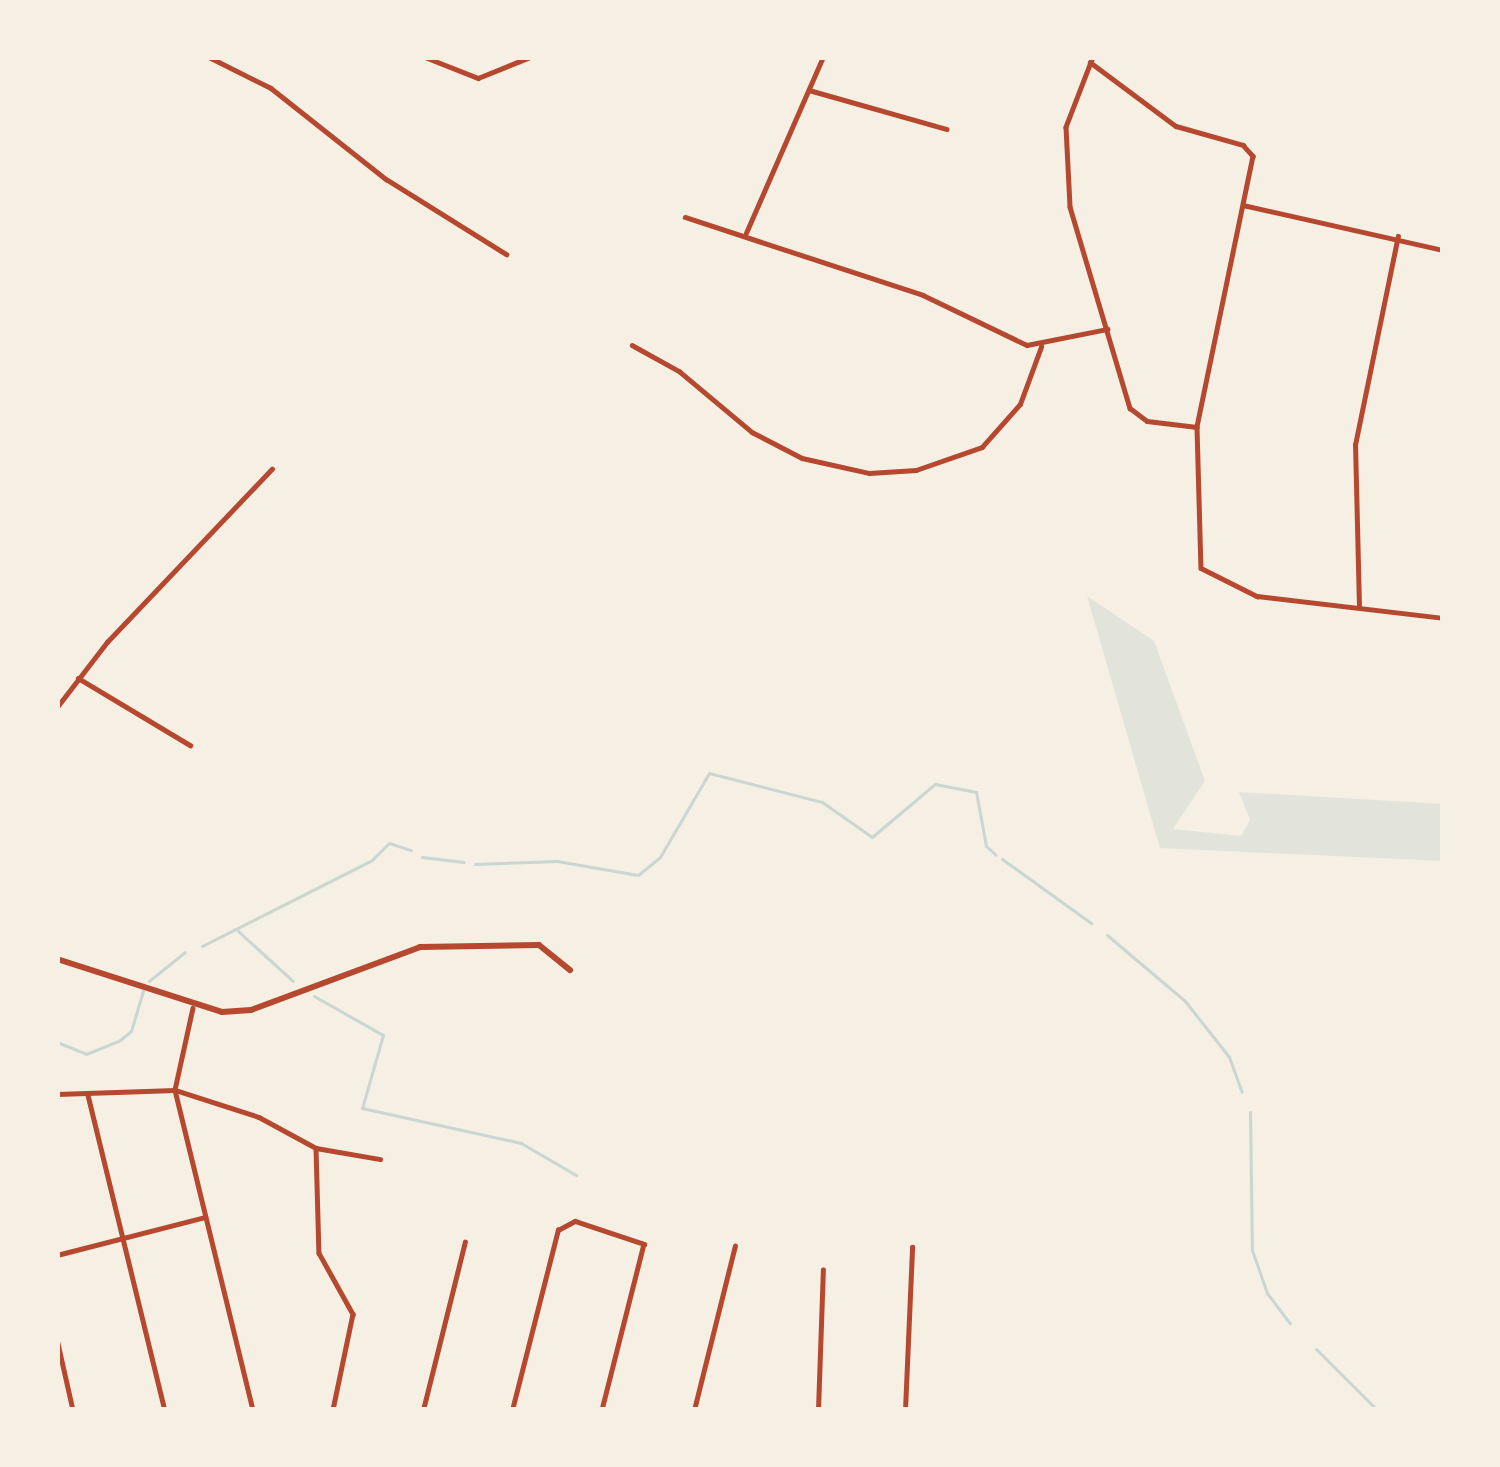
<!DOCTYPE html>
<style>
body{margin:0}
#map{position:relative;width:1500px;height:1467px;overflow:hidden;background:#f6efe4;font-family:Roboto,sans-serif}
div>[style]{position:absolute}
.green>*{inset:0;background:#e2e4dc}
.stream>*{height:3px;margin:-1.5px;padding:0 1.5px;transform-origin:1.5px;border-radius:1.5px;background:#c9d6d2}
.minor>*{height:4.5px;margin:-2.25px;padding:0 2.25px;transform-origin:2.25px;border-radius:2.25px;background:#b5482f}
.tertiary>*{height:6px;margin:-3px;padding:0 3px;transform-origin:3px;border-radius:3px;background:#b5482f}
span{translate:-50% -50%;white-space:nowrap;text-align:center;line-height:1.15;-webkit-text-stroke:9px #f6efe4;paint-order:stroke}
.frame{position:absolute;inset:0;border:60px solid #f6efe4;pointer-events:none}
</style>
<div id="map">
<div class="green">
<i style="clip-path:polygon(1087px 596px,1154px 641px,1205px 781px,1173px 829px,1241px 836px,1250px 820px,1239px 792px,1443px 804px,1443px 861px,1160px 848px)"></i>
</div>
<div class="stream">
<i style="left:422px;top:857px;width:42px;rotate:6.8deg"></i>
<i style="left:1002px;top:859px;width:110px;rotate:35.7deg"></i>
<i style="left:475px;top:864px;width:82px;rotate:-2.1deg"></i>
<i style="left:557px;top:861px;width:82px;rotate:9.8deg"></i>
<i style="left:638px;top:875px;width:28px;rotate:-39deg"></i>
<i style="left:660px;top:857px;width:97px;rotate:-59.7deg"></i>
<i style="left:709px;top:773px;width:117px;rotate:14.4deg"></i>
<i style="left:822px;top:802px;width:61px;rotate:35deg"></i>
<i style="left:872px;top:837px;width:82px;rotate:-40.1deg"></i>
<i style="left:935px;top:784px;width:42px;rotate:11deg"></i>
<i style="left:976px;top:792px;width:55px;rotate:79.5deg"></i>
<i style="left:986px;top:846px;width:13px;rotate:42deg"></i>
<i style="left:238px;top:931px;width:74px;rotate:42.3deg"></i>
<i style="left:1107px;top:935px;width:102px;rotate:40.2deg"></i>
<i style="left:1185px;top:1001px;width:71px;rotate:51.8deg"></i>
<i style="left:1229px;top:1057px;width:37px;rotate:70deg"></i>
<i style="left:202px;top:946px;width:191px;rotate:-26.8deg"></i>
<i style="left:372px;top:860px;width:24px;rotate:-45deg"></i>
<i style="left:389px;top:843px;width:23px;rotate:18deg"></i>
<i style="left:149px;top:981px;width:46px;rotate:-38.9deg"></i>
<i style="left:314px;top:996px;width:79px;rotate:29.5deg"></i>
<i style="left:383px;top:1035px;width:76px;rotate:106deg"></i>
<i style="left:362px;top:1108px;width:163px;rotate:12.4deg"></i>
<i style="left:521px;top:1143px;width:64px;rotate:30.2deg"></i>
<i style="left:57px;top:1042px;width:31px;rotate:22deg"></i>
<i style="left:86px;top:1054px;width:37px;rotate:-22deg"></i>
<i style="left:120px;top:1040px;width:14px;rotate:-39deg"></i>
<i style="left:131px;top:1031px;width:42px;rotate:-73.3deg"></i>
<i style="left:1250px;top:1112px;width:138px;rotate:89.2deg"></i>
<i style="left:1252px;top:1250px;width:46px;rotate:70.8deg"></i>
<i style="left:1267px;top:1293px;width:38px;rotate:53deg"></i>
<i style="left:1316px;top:1349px;width:86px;rotate:45deg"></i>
</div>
<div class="minor">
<i style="left:209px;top:57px;width:69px;rotate:26.6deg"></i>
<i style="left:271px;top:88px;width:147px;rotate:38.4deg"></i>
<i style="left:386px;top:179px;width:142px;rotate:32deg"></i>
<i style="left:425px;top:57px;width:57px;rotate:21.6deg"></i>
<i style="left:478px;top:78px;width:56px;rotate:-22deg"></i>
<i style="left:1093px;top:57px;width:75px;rotate:111.1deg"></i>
<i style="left:1066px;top:127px;width:80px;rotate:87.1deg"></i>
<i style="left:1070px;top:207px;width:210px;rotate:73.4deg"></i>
<i style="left:1130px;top:408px;width:21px;rotate:37deg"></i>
<i style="left:1147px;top:421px;width:50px;rotate:6.8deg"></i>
<i style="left:1090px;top:62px;width:107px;rotate:36.7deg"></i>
<i style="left:1176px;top:126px;width:70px;rotate:15.8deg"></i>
<i style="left:1243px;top:145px;width:15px;rotate:48deg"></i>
<i style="left:1253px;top:156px;width:277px;rotate:101.7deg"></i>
<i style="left:1197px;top:427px;width:141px;rotate:88.4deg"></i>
<i style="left:1201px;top:568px;width:63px;rotate:26.6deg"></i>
<i style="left:1257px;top:596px;width:187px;rotate:6.7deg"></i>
<i style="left:809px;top:90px;width:143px;rotate:15.8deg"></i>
<i style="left:1243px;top:205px;width:205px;rotate:12.7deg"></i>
<i style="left:685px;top:217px;width:250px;rotate:18.1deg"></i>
<i style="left:923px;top:295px;width:115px;rotate:25.7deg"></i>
<i style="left:1027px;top:345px;width:82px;rotate:-11.3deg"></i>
<i style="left:746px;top:233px;width:192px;rotate:-66.4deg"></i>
<i style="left:632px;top:345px;width:54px;rotate:29deg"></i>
<i style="left:679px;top:371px;width:95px;rotate:39.9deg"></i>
<i style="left:752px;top:432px;width:56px;rotate:27.5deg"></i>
<i style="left:802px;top:458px;width:69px;rotate:12.6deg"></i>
<i style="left:869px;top:473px;width:47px;rotate:-3.7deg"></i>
<i style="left:916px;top:470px;width:70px;rotate:-19.2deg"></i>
<i style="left:982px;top:447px;width:57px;rotate:-48.5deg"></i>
<i style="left:1020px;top:404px;width:61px;rotate:-69.8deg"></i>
<i style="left:1359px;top:607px;width:162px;rotate:-91.4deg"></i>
<i style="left:1355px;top:445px;width:213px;rotate:-78.4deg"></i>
<i style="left:78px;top:678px;width:131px;rotate:30.9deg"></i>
<i style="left:57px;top:707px;width:82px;rotate:-52.4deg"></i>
<i style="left:107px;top:642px;width:239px;rotate:-46.4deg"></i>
<i style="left:193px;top:1008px;width:84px;rotate:102.4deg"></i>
<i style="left:175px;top:1090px;width:329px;rotate:76.3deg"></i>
<i style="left:57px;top:1094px;width:118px;rotate:-1.9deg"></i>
<i style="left:175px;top:1090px;width:88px;rotate:17.8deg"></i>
<i style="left:259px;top:1117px;width:65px;rotate:28.5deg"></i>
<i style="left:316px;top:1148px;width:65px;rotate:9.8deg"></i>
<i style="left:88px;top:1095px;width:324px;rotate:76.3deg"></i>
<i style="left:316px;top:1148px;width:105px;rotate:88.4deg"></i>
<i style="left:319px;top:1253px;width:70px;rotate:60.9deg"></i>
<i style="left:353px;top:1314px;width:98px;rotate:101.8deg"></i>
<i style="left:57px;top:1255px;width:153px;rotate:-14.4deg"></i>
<i style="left:57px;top:1339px;width:73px;rotate:77.3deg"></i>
<i style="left:423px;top:1410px;width:173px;rotate:-76deg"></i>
<i style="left:512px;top:1410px;width:186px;rotate:-75.7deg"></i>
<i style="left:558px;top:1230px;width:19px;rotate:-28deg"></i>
<i style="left:575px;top:1221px;width:73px;rotate:18.4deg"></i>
<i style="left:644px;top:1244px;width:171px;rotate:104.2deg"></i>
<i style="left:694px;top:1410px;width:169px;rotate:-76deg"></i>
<i style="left:818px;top:1410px;width:140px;rotate:-88deg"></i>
<i style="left:905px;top:1410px;width:163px;rotate:-87.5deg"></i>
</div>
<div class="tertiary">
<i style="left:57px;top:959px;width:173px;rotate:17.8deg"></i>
<i style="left:222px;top:1012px;width:29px;rotate:-4deg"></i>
<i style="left:251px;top:1010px;width:180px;rotate:-20.4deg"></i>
<i style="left:420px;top:947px;width:119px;rotate:-1deg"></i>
<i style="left:539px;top:945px;width:40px;rotate:39deg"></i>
</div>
<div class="frame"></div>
</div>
